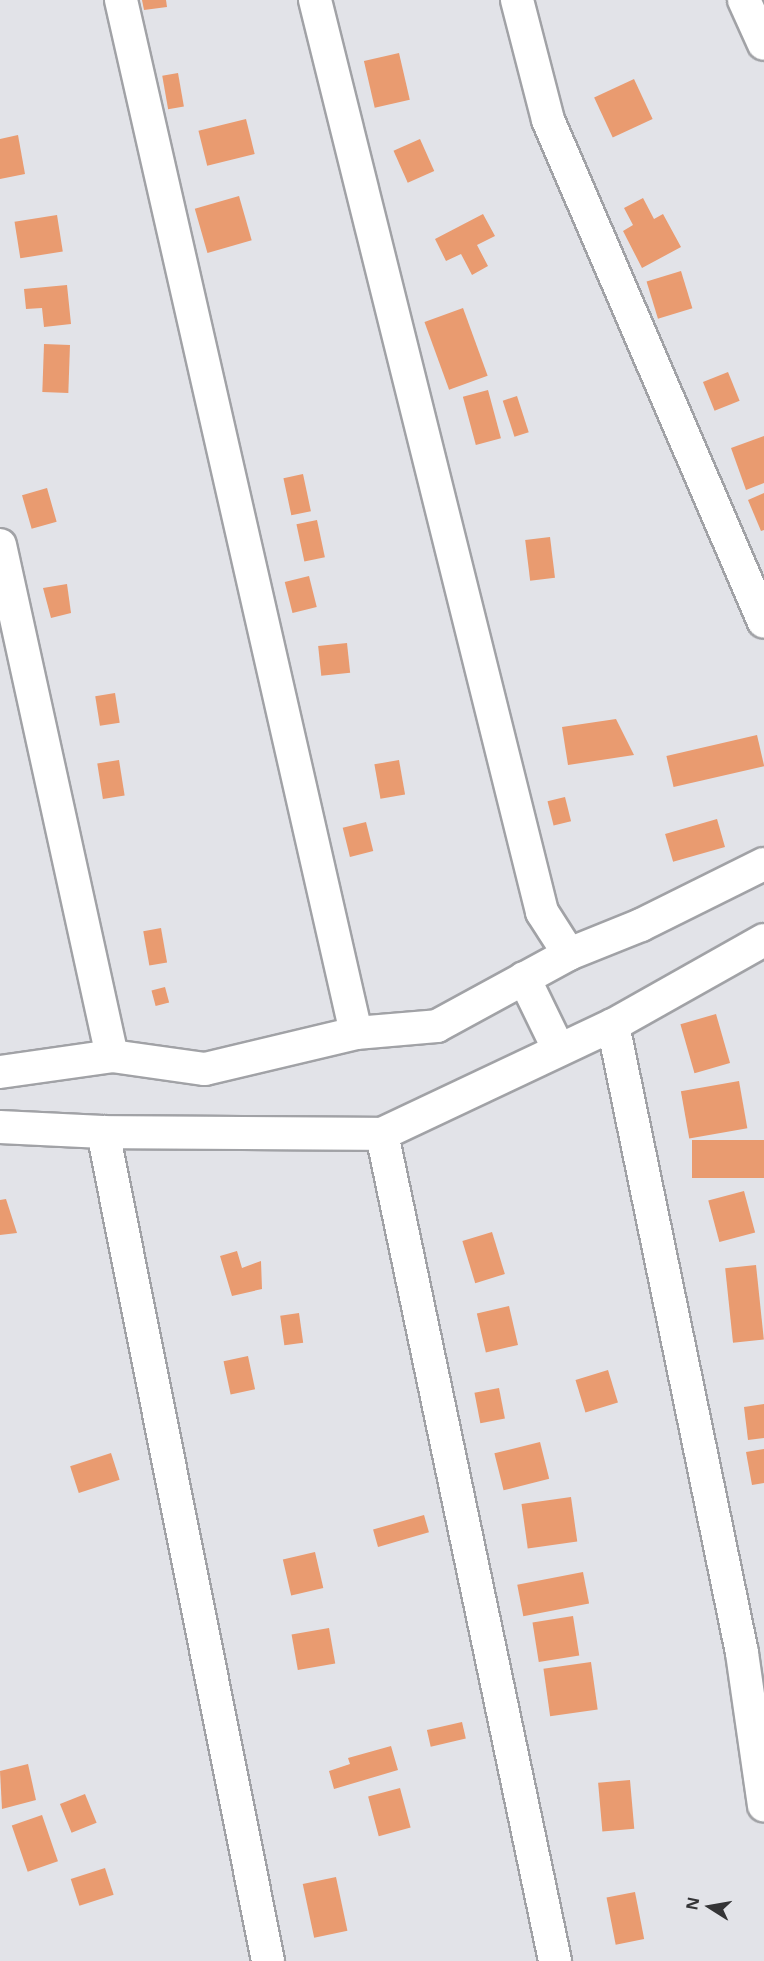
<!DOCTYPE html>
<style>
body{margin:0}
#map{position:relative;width:764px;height:1961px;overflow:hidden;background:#e2e3e8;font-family:"Noto Sans",sans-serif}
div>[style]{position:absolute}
.building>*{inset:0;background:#e99b70;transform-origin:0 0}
.roads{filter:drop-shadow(2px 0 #a1a2a6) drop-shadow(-2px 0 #a1a2a6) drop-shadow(0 2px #a1a2a6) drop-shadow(0 -2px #a1a2a6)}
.minor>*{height:32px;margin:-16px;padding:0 16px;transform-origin:16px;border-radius:16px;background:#fff}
span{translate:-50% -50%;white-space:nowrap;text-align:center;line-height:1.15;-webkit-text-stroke:6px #e2e3e8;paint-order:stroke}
.north{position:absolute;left:680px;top:1877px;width:60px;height:60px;-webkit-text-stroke:4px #e2e3e8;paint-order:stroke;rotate:281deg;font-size:16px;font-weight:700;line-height:24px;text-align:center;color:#343436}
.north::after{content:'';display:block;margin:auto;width:21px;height:27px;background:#343436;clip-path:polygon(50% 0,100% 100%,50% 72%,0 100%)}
</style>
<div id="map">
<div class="building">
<i style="clip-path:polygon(142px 0,166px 0,167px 7px,144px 10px)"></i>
<i style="left:399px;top:53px;width:48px;height:36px;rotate:77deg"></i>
<i style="left:178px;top:73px;width:34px;height:16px;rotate:80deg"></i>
<i style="left:634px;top:79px;width:44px;height:44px;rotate:65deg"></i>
<i style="left:246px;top:119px;width:36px;height:49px;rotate:76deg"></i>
<i style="clip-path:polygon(18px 135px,25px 174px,0 179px,0 139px)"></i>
<i style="left:420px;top:139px;width:35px;height:29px;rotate:66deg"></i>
<i style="left:239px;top:196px;width:46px;height:46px;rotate:74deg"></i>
<i style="clip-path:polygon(643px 198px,654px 219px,663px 214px,681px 247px,642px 268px,623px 231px,633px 225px,624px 208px)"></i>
<i style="clip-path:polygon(483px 214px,495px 236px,477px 245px,488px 266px,472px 275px,461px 254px,446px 261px,435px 239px)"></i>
<i style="left:57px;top:215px;width:37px;height:43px;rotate:81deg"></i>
<i style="left:681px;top:271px;width:39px;height:36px;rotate:73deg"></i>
<i style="clip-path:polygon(67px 285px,71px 324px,44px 327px,42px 308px,26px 309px,24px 289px)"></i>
<i style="left:463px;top:308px;width:72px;height:41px;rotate:70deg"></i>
<i style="left:44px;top:344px;width:26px;height:48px;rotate:2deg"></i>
<i style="left:728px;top:372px;width:31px;height:27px;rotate:68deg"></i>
<i style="left:488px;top:390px;width:50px;height:26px;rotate:75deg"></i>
<i style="left:517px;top:396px;width:38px;height:15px;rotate:72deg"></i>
<i style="clip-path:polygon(764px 436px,764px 483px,746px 490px,731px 448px)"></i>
<i style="left:303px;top:474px;width:38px;height:20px;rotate:78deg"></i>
<i style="left:47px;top:488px;width:35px;height:26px;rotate:74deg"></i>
<i style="clip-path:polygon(764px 493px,764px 530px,761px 531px,748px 500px)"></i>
<i style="left:317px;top:520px;width:38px;height:21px;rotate:78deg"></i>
<i style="left:550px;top:537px;width:41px;height:25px;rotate:83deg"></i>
<i style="left:309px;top:576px;width:32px;height:25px;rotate:76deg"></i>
<i style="clip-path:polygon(67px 584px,71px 613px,51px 618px,43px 588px)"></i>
<i style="left:347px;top:643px;width:30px;height:29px;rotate:84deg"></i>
<i style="left:115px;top:693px;width:30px;height:20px;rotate:81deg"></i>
<i style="clip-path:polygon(616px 719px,634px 755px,568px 765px,562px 727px)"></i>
<i style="left:757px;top:735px;width:32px;height:93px;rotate:77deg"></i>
<i style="left:119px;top:760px;width:36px;height:22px;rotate:81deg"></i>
<i style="left:399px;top:760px;width:35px;height:25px;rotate:80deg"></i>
<i style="left:565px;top:797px;width:25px;height:18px;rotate:76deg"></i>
<i style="left:717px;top:819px;width:29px;height:54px;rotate:74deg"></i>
<i style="left:366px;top:822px;width:30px;height:24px;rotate:76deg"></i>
<i style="left:161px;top:928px;width:35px;height:18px;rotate:80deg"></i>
<i style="left:165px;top:987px;width:16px;height:14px;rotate:75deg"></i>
<i style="left:716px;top:1014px;width:51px;height:37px;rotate:74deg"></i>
<i style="left:739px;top:1081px;width:48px;height:59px;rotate:80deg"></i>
<i style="left:764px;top:1140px;width:38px;height:72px;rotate:90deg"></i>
<i style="left:744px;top:1191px;width:43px;height:37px;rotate:75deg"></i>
<i style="clip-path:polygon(6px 1199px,17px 1233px,0 1235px,0 1200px)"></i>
<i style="left:492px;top:1232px;width:44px;height:31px;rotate:73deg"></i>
<i style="clip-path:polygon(237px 1251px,242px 1268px,261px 1261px,262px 1289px,232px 1296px,220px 1256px)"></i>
<i style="left:756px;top:1265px;width:75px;height:31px;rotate:84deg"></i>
<i style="left:509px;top:1306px;width:40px;height:33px;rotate:77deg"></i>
<i style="left:299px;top:1313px;width:30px;height:19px;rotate:82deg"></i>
<i style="left:248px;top:1356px;width:34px;height:25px;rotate:78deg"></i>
<i style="left:608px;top:1370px;width:34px;height:34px;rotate:73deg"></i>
<i style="left:499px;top:1388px;width:31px;height:25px;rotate:79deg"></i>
<i style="clip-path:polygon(764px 1404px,764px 1438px,748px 1440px,744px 1407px)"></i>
<i style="left:540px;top:1442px;width:38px;height:47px;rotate:76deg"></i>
<i style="clip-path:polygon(764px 1449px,764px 1483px,752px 1485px,746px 1452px)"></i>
<i style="left:111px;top:1453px;width:28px;height:43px;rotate:72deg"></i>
<i style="left:571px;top:1497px;width:45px;height:50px;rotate:82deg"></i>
<i style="left:424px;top:1515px;width:18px;height:53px;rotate:74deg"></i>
<i style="left:315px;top:1552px;width:37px;height:33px;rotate:77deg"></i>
<i style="left:583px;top:1572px;width:32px;height:67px;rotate:79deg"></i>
<i style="left:573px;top:1616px;width:40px;height:41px;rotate:81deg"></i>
<i style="left:329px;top:1628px;width:36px;height:38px;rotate:80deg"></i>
<i style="left:591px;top:1662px;width:48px;height:48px;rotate:82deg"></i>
<i style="left:462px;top:1722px;width:17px;height:36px;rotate:77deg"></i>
<i style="clip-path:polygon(391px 1746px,398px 1770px,334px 1789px,329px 1771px,350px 1764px,348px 1758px)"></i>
<i style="clip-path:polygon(28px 1764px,36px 1800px,2px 1809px,0 1771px)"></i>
<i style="left:630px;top:1780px;width:49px;height:32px;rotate:85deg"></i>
<i style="left:400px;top:1788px;width:41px;height:33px;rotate:75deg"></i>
<i style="left:85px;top:1794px;width:31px;height:27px;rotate:68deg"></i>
<i style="left:42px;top:1815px;width:49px;height:32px;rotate:71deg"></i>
<i style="left:105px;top:1868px;width:28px;height:36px;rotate:72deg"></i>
<i style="left:336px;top:1877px;width:55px;height:34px;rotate:78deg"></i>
<i style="left:635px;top:1892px;width:48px;height:29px;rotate:79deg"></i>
</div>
<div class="roads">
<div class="minor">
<i style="left:121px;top:0;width:1059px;rotate:77.18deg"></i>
<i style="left:315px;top:0;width:940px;rotate:76.02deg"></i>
<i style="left:542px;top:912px;width:50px;rotate:57.3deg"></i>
<i style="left:517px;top:0;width:124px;rotate:75.5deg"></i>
<i style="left:548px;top:120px;width:546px;rotate:66.72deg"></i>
<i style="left:744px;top:0;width:48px;rotate:65.6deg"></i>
<i style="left:0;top:545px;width:523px;rotate:77.64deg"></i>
<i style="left:524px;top:978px;width:80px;rotate:64.1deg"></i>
<i style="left:613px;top:1025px;width:641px;rotate:78.39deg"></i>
<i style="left:742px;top:1653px;width:154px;rotate:81.8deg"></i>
<i style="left:0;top:1072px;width:113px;rotate:-8.1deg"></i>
<i style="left:112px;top:1056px;width:94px;rotate:8deg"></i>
<i style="left:205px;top:1069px;width:155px;rotate:-13.4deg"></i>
<i style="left:356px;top:1033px;width:81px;rotate:-4.9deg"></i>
<i style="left:437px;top:1026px;width:150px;rotate:-28.6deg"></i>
<i style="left:569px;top:954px;width:78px;rotate:-21.9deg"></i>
<i style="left:641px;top:925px;width:137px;rotate:-26.4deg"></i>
<i style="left:0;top:1127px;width:103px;rotate:2.8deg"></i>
<i style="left:103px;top:1132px;width:279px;rotate:0.4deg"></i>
<i style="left:382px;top:1134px;width:255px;rotate:-25.3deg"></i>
<i style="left:613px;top:1025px;width:173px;rotate:-29.4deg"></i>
<i style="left:103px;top:1132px;width:845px;rotate:78.74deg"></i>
<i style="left:382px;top:1134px;width:845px;rotate:78.18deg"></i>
</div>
</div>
<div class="north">N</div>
</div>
